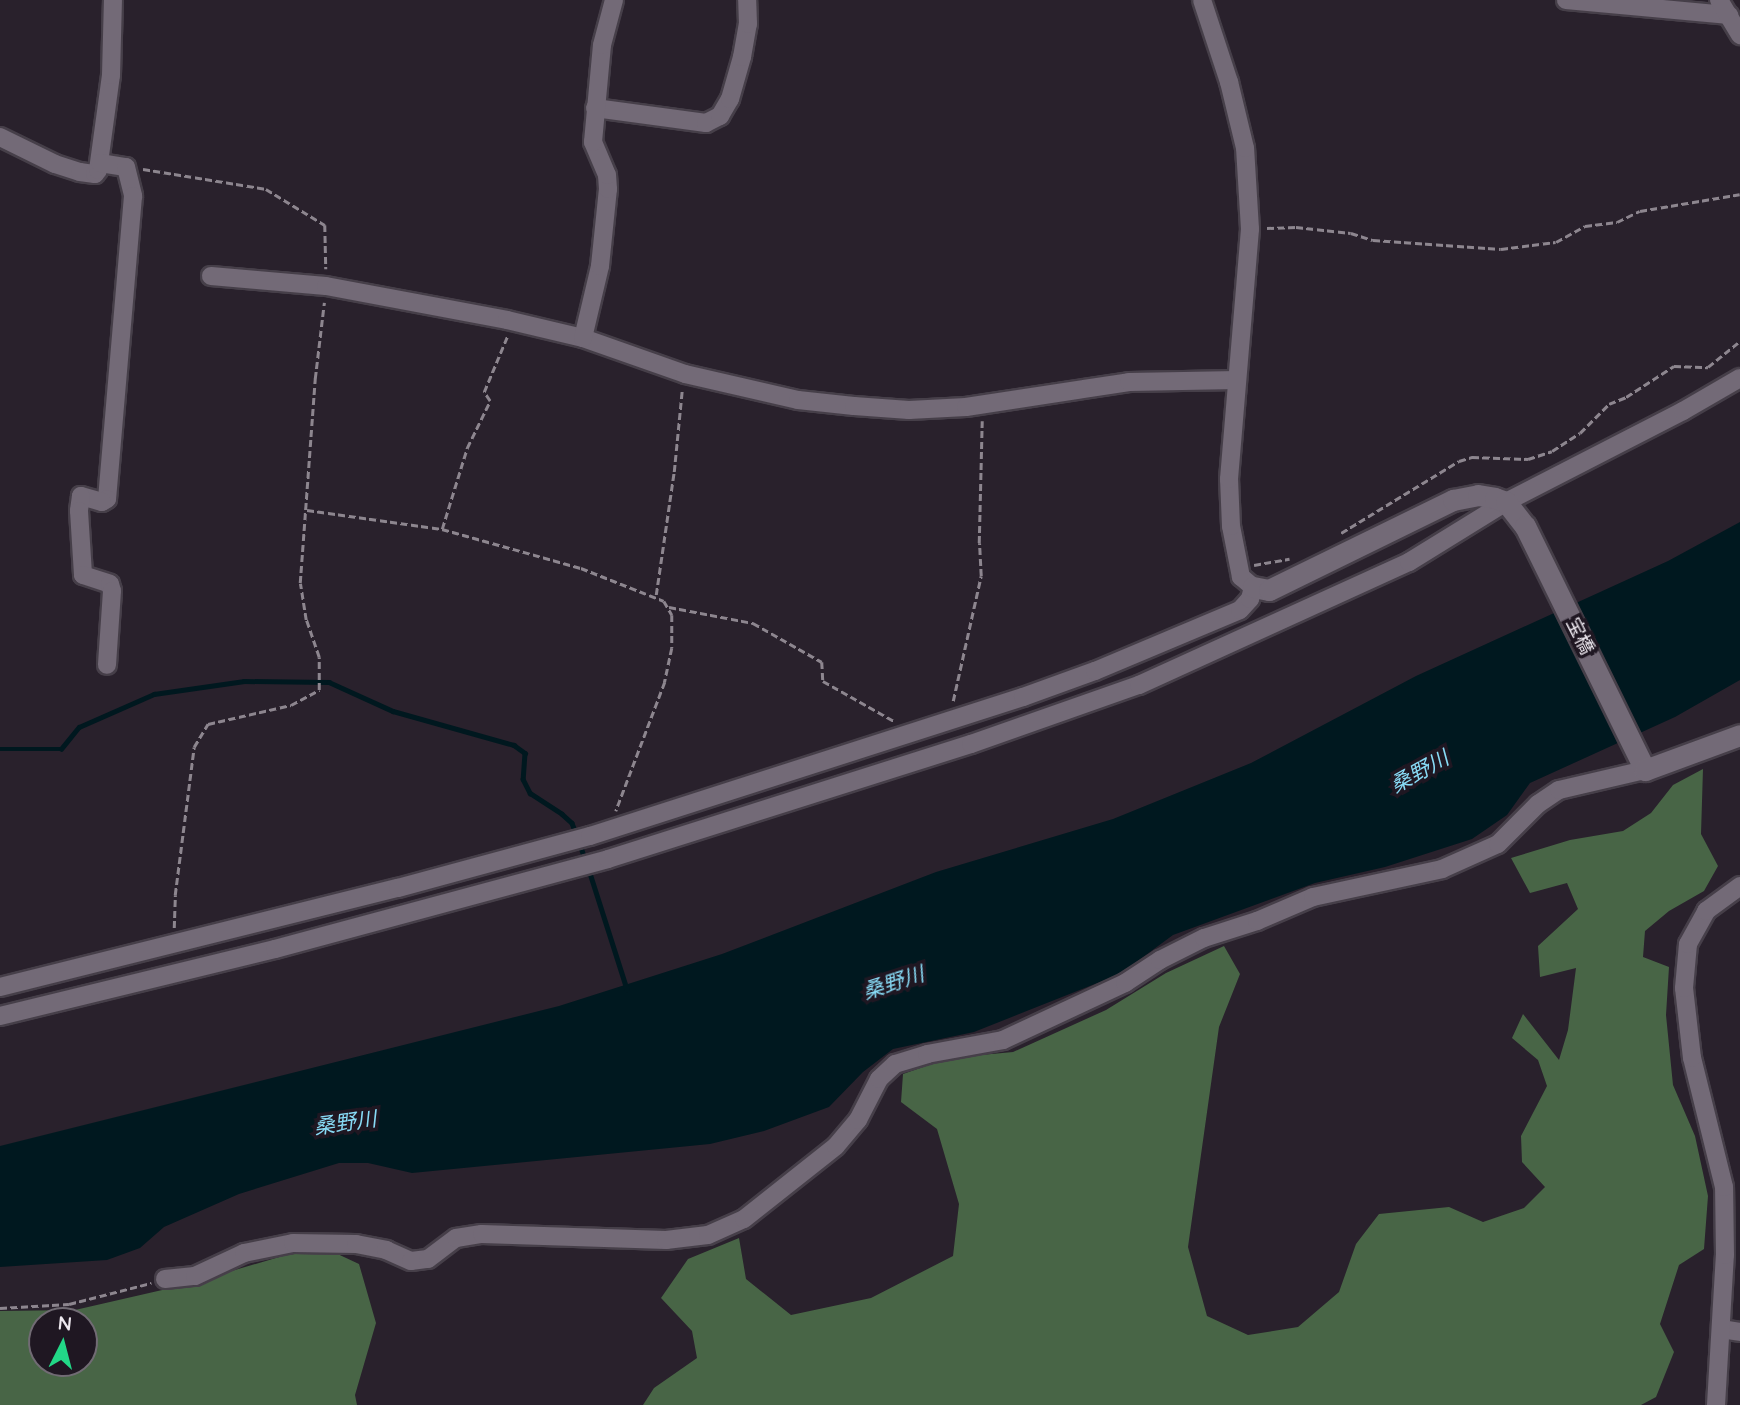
<!DOCTYPE html>
<meta charset="utf-8">
<style>
body{margin:0}
#map{position:relative;width:1740px;height:1405px;overflow:hidden;background:#29212c;font-family:Quicksand,"Noto Sans JP",sans-serif}
div>[style]{position:absolute}
.forest>*{inset:0;background:#486546}
.water>*{inset:0;background:#00181f}
.stream>*{height:4.5px;margin:-2.25px;padding:0 2.25px;transform-origin:2.25px;border-radius:2.25px;background:#00181f}
.path>*{height:2.5px;margin-top:-1.25px;transform-origin:0;background:repeating-linear-gradient(90deg,#8d868f 0 7px,transparent 0 10.5px)}
.roads{filter:drop-shadow(2px 0 #463f49) drop-shadow(-2px 0 #463f49) drop-shadow(0 2px #463f49) drop-shadow(0 -2px #463f49)}
.street>*{height:18px;margin:-9px;padding:0 9px;transform-origin:9px;border-radius:9px;background:#736a77}
.secondary>*{height:21px;margin:-10.5px;padding:0 10.5px;transform-origin:10.5px;border-radius:10.5px;background:#736a77}
span{translate:-50% -50%;white-space:nowrap;text-align:center;line-height:1.15;-webkit-text-stroke:7px #1f1722;paint-order:stroke}
.street-label{font-size:19px;color:#ede8ef}
.water-label{font-size:21px;color:#88dbf6;font-style:italic}
.north{position:absolute;left:28px;top:1307px;width:70px;height:70px;box-sizing:border-box;background:#1f1722;border:2px solid #716b74;border-radius:50%;rotate:6deg;font-size:19px;font-weight:700;line-height:28px;text-align:center;color:#ede8ef}
.north::after{content:'';display:block;margin:auto;width:24px;height:32px;background:#22d887;clip-path:polygon(50% 0,100% 100%,50% 72%,0 100%)}
</style>
<div id="map">
<div class="forest">
<i style="clip-path:polygon(1703px 769px,1701px 834px,1718px 866px,1704px 891px,1669px 911px,1645px 931px,1643px 957px,1669px 967px,1666px 1015px,1673px 1085px,1695px 1136px,1708px 1196px,1704px 1249px,1679px 1265px,1660px 1324px,1674px 1352px,1656px 1397px,1641px 1405px,643px 1405px,654px 1388px,697px 1358px,692px 1331px,661px 1298px,688px 1259px,739px 1238px,746px 1279px,791px 1315px,871px 1298px,953px 1256px,959px 1204px,937px 1129px,901px 1102px,903px 1074px,949px 1058px,1013px 1052px,1106px 1010px,1166px 973px,1224px 946px,1240px 974px,1219px 1027px,1188px 1247px,1207px 1316px,1248px 1335px,1298px 1327px,1339px 1292px,1356px 1244px,1379px 1214px,1449px 1207px,1483px 1222px,1524px 1208px,1545px 1187px,1522px 1162px,1521px 1136px,1547px 1086px,1538px 1060px,1512px 1038px,1523px 1014px,1559px 1060px,1568px 1030px,1576px 968px,1540px 977px,1538px 946px,1578px 909px,1567px 883px,1530px 893px,1511px 858px,1570px 840px,1623px 831px,1651px 813px,1673px 785px)"></i>
<i style="clip-path:polygon(evenodd,329px 1250px,359px 1264px,376px 1323px,355px 1395px,357px 1405px,0 1405px,0 1311px,75px 1310px,184px 1285px,286px 1255px,329px 1250px,42px 1321px,84px 1321px,84px 1363px,42px 1363px,42px 1321px)"></i>
</div>
<div class="water">
<i style="clip-path:polygon(1740px 522px,1740px 680px,1675px 717px,1530px 783px,1507px 815px,1472px 839px,1385px 867px,1315px 883px,1173px 935px,1120px 974px,974px 1032px,893px 1049px,863px 1072px,829px 1107px,764px 1131px,710px 1144px,412px 1173px,368px 1163px,339px 1163px,239px 1194px,164px 1227px,140px 1248px,107px 1260px,0 1267px,0 1146px,559px 1006px,722px 954px,936px 872px,1113px 819px,1251px 763px,1416px 676px,1668px 561px)"></i>
</div>
<div class="stream">
<i style="left:0;top:749px;width:61px"></i>
<i style="left:61px;top:749px;width:28px;rotate:-51deg"></i>
<i style="left:79px;top:727px;width:82px;rotate:-23.7deg"></i>
<i style="left:154px;top:694px;width:91px;rotate:-8.2deg"></i>
<i style="left:244px;top:681px;width:85px;rotate:0.7deg"></i>
<i style="left:329px;top:682px;width:70px;rotate:24.4deg"></i>
<i style="left:393px;top:711px;width:126px;rotate:15.7deg"></i>
<i style="left:514px;top:745px;width:14px;rotate:36deg"></i>
<i style="left:525px;top:753px;width:26px;rotate:94deg"></i>
<i style="left:523px;top:779px;width:16px;rotate:63deg"></i>
<i style="left:530px;top:793px;width:38px;rotate:33deg"></i>
<i style="left:562px;top:814px;width:13px;rotate:42deg"></i>
<i style="left:572px;top:823px;width:14px;rotate:69deg"></i>
<i style="left:580px;top:844px;width:19px;rotate:72deg"></i>
<i style="left:589px;top:870px;width:125px;rotate:72.3deg"></i>
</div>
<div class="path">
<i style="left:143px;top:169px;width:125px;rotate:9.2deg"></i>
<i style="left:266px;top:189px;width:69px;rotate:31.4deg"></i>
<i style="left:325px;top:225px;width:44px;rotate:88.7deg"></i>
<i style="left:1267px;top:228px;width:29px;rotate:-2deg"></i>
<i style="left:1296px;top:227px;width:55px;rotate:6.2deg"></i>
<i style="left:1351px;top:233px;width:23px;rotate:18deg"></i>
<i style="left:1373px;top:240px;width:128px;rotate:4deg"></i>
<i style="left:1501px;top:249px;width:55px;rotate:-7.3deg"></i>
<i style="left:1556px;top:242px;width:33px;rotate:-29deg"></i>
<i style="left:1585px;top:226px;width:32px;rotate:-7deg"></i>
<i style="left:1617px;top:222px;width:25px;rotate:-26deg"></i>
<i style="left:1640px;top:211px;width:101px;rotate:-9.6deg"></i>
<i style="left:307px;top:510px;width:136px;rotate:8deg"></i>
<i style="left:442px;top:529px;width:144px;rotate:15.7deg"></i>
<i style="left:581px;top:568px;width:89px;rotate:21.7deg"></i>
<i style="left:664px;top:601px;width:16px;rotate:60deg"></i>
<i style="left:672px;top:615px;width:33px;rotate:90deg"></i>
<i style="left:672px;top:648px;width:35px;rotate:102deg"></i>
<i style="left:665px;top:682px;width:138px;rotate:110.8deg"></i>
<i style="left:442px;top:529px;width:85px;rotate:-72.8deg"></i>
<i style="left:467px;top:448px;width:52px;rotate:-63.9deg"></i>
<i style="left:490px;top:401px;width:11px;rotate:-124deg"></i>
<i style="left:484px;top:392px;width:60px;rotate:-67.3deg"></i>
<i style="left:1341px;top:533px;width:138px;rotate:-31.4deg"></i>
<i style="left:1459px;top:461px;width:14px;rotate:-17deg"></i>
<i style="left:1472px;top:457px;width:56px;rotate:2deg"></i>
<i style="left:1528px;top:459px;width:25px;rotate:-18deg"></i>
<i style="left:1552px;top:451px;width:33px;rotate:-33deg"></i>
<i style="left:1580px;top:433px;width:41px;rotate:-45deg"></i>
<i style="left:1609px;top:404px;width:18px;rotate:-22deg"></i>
<i style="left:1626px;top:397px;width:57px;rotate:-32.9deg"></i>
<i style="left:1674px;top:366px;width:34px;rotate:2deg"></i>
<i style="left:1708px;top:367px;width:41px;rotate:-39.1deg"></i>
<i style="left:1254px;top:565px;width:36px;rotate:-10deg"></i>
<i style="left:656px;top:595px;width:124px;rotate:-81.7deg"></i>
<i style="left:674px;top:472px;width:82px;rotate:-84.4deg"></i>
<i style="left:669px;top:607px;width:86px;rotate:10.8deg"></i>
<i style="left:753px;top:623px;width:79px;rotate:29.5deg"></i>
<i style="left:822px;top:662px;width:19px;rotate:87deg"></i>
<i style="left:823px;top:681px;width:81px;rotate:29.4deg"></i>
<i style="left:953px;top:701px;width:128px;rotate:-77.4deg"></i>
<i style="left:981px;top:576px;width:33px;rotate:-93deg"></i>
<i style="left:979px;top:543px;width:122px;rotate:-88.6deg"></i>
<i style="left:174px;top:928px;width:33px;rotate:-88deg"></i>
<i style="left:175px;top:895px;width:149px;rotate:-82.7deg"></i>
<i style="left:194px;top:747px;width:27px;rotate:-59deg"></i>
<i style="left:208px;top:724px;width:85px;rotate:-12.9deg"></i>
<i style="left:291px;top:705px;width:32px;rotate:-28deg"></i>
<i style="left:319px;top:690px;width:33px;rotate:-90deg"></i>
<i style="left:319px;top:657px;width:39px;rotate:-109deg"></i>
<i style="left:306px;top:620px;width:37px;rotate:-99deg"></i>
<i style="left:300px;top:583px;width:205px;rotate:-85.8deg"></i>
<i style="left:315px;top:379px;width:77px;rotate:-83.2deg"></i>
<i style="left:0;top:1308px;width:69px;rotate:-3.3deg"></i>
<i style="left:69px;top:1304px;width:85px;rotate:-14.4deg"></i>
</div>
<div class="roads">
<div class="street">
<i style="left:1566px;top:0;width:164px;rotate:5.3deg"></i>
<i style="left:1719px;top:0;width:41px;rotate:59deg"></i>
<i style="left:595px;top:108px;width:112px;rotate:7.7deg"></i>
<i style="left:706px;top:123px;width:16px;rotate:-27deg"></i>
<i style="left:720px;top:116px;width:20px;rotate:-60deg"></i>
<i style="left:730px;top:99px;width:44px;rotate:-74.1deg"></i>
<i style="left:742px;top:57px;width:34px;rotate:-80deg"></i>
<i style="left:748px;top:24px;width:24px;rotate:-92deg"></i>
<i style="left:0;top:137px;width:61px;rotate:26.1deg"></i>
<i style="left:55px;top:164px;width:26px;rotate:18deg"></i>
<i style="left:80px;top:172px;width:15px;rotate:8deg"></i>
<i style="left:95px;top:174px;width:5px;rotate:-53deg"></i>
<i style="left:98px;top:170px;width:96px;rotate:-82.2deg"></i>
<i style="left:111px;top:75px;width:75px;rotate:-88.5deg"></i>
<i style="left:100px;top:163px;width:26px;rotate:9deg"></i>
<i style="left:126px;top:167px;width:30px;rotate:76deg"></i>
<i style="left:133px;top:196px;width:304px;rotate:94.9deg"></i>
<i style="left:107px;top:499px;width:6px;rotate:149deg"></i>
<i style="left:102px;top:502px;width:22px;rotate:-164deg"></i>
<i style="left:81px;top:496px;width:15px;rotate:98deg"></i>
<i style="left:79px;top:511px;width:64px;rotate:86.4deg"></i>
<i style="left:83px;top:575px;width:28px;rotate:18deg"></i>
<i style="left:110px;top:584px;width:7px;rotate:74deg"></i>
<i style="left:112px;top:591px;width:74px;rotate:93.9deg"></i>
<i style="left:211px;top:276px;width:115px;rotate:5deg"></i>
<i style="left:326px;top:286px;width:184px;rotate:10.6deg"></i>
<i style="left:507px;top:320px;width:78px;rotate:13.3deg"></i>
<i style="left:583px;top:338px;width:108px;rotate:19.4deg"></i>
<i style="left:685px;top:374px;width:116px;rotate:13deg"></i>
<i style="left:798px;top:400px;width:56px;rotate:6.1deg"></i>
<i style="left:854px;top:406px;width:55px;rotate:4.2deg"></i>
<i style="left:909px;top:410px;width:57px;rotate:-3deg"></i>
<i style="left:966px;top:407px;width:165px;rotate:-8.7deg"></i>
<i style="left:1129px;top:382px;width:108px;rotate:-1.1deg"></i>
<i style="left:583px;top:338px;width:74px;rotate:-76.7deg"></i>
<i style="left:600px;top:266px;width:77px;rotate:-84.1deg"></i>
<i style="left:608px;top:189px;width:14px;rotate:-94deg"></i>
<i style="left:607px;top:175px;width:36px;rotate:-113deg"></i>
<i style="left:593px;top:142px;width:97px;rotate:-84.7deg"></i>
<i style="left:602px;top:45px;width:47px;rotate:-75.1deg"></i>
<i style="left:0;top:987px;width:410px;rotate:-14deg"></i>
<i style="left:398px;top:888px;width:199px;rotate:-15.2deg"></i>
<i style="left:590px;top:836px;width:455px;rotate:-17.8deg"></i>
<i style="left:1023px;top:697px;width:77px;rotate:-19.9deg"></i>
<i style="left:1095px;top:671px;width:157px;rotate:-22.8deg"></i>
<i style="left:1240px;top:610px;width:15px;rotate:-48deg"></i>
<i style="left:1250px;top:599px;width:12px;rotate:-76deg"></i>
<i style="left:1253px;top:587px;width:16px;rotate:-140deg"></i>
<i style="left:1241px;top:577px;width:52px;rotate:-101.1deg"></i>
<i style="left:1231px;top:526px;width:47px;rotate:-92.4deg"></i>
<i style="left:1229px;top:479px;width:251px;rotate:-85.2deg"></i>
<i style="left:1250px;top:229px;width:81px;rotate:-93.5deg"></i>
<i style="left:1245px;top:148px;width:68px;rotate:-103.6deg"></i>
<i style="left:1229px;top:82px;width:86px;rotate:-108.2deg"></i>
<i style="left:0;top:1016px;width:283px;rotate:-13.7deg"></i>
<i style="left:275px;top:949px;width:345px;rotate:-15.1deg"></i>
<i style="left:608px;top:859px;width:381px;rotate:-17.6deg"></i>
<i style="left:971px;top:744px;width:178px;rotate:-19.4deg"></i>
<i style="left:1139px;top:685px;width:297px;rotate:-24.5deg"></i>
<i style="left:1409px;top:562px;width:114px;rotate:-31.7deg"></i>
<i style="left:1506px;top:502px;width:199px;rotate:-27.2deg"></i>
<i style="left:1683px;top:411px;width:66px;rotate:-30.1deg"></i>
<i style="left:165px;top:1279px;width:30px;rotate:-6deg"></i>
<i style="left:195px;top:1276px;width:54px;rotate:-25.1deg"></i>
<i style="left:244px;top:1253px;width:50px;rotate:-11.5deg"></i>
<i style="left:293px;top:1243px;width:63px;rotate:0.9deg"></i>
<i style="left:356px;top:1244px;width:31px;rotate:11deg"></i>
<i style="left:386px;top:1250px;width:27px;rotate:24deg"></i>
<i style="left:411px;top:1261px;width:17px;rotate:-7deg"></i>
<i style="left:428px;top:1259px;width:35px;rotate:-37deg"></i>
<i style="left:456px;top:1238px;width:26px;rotate:-9deg"></i>
<i style="left:482px;top:1234px;width:184px;rotate:1.9deg"></i>
<i style="left:666px;top:1240px;width:42px;rotate:-6.8deg"></i>
<i style="left:708px;top:1235px;width:39px;rotate:-24deg"></i>
<i style="left:744px;top:1219px;width:117px;rotate:-38.4deg"></i>
<i style="left:836px;top:1146px;width:34px;rotate:-50deg"></i>
<i style="left:858px;top:1120px;width:46px;rotate:-62.9deg"></i>
<i style="left:879px;top:1079px;width:22px;rotate:-43deg"></i>
<i style="left:895px;top:1064px;width:34px;rotate:-17deg"></i>
<i style="left:927px;top:1054px;width:77px;rotate:-10.4deg"></i>
<i style="left:1003px;top:1040px;width:135px;rotate:-25deg"></i>
<i style="left:1125px;top:983px;width:42px;rotate:-33.3deg"></i>
<i style="left:1160px;top:960px;width:49px;rotate:-26.6deg"></i>
<i style="left:1204px;top:938px;width:56px;rotate:-17.8deg"></i>
<i style="left:1257px;top:921px;width:61px;rotate:-23.2deg"></i>
<i style="left:1313px;top:897px;width:132px;rotate:-12.2deg"></i>
<i style="left:1442px;top:869px;width:61px;rotate:-24.1deg"></i>
<i style="left:1498px;top:844px;width:57px;rotate:-45deg"></i>
<i style="left:1538px;top:804px;width:25px;rotate:-34deg"></i>
<i style="left:1559px;top:790px;width:88px;rotate:-13.1deg"></i>
<i style="left:1721px;top:1329px;width:19px;rotate:9deg"></i>
<i style="left:1716px;top:1405px;width:150px;rotate:-86.6deg"></i>
<i style="left:1725px;top:1255px;width:68px;rotate:-90.8deg"></i>
<i style="left:1724px;top:1187px;width:133px;rotate:-103.9deg"></i>
<i style="left:1692px;top:1058px;width:70px;rotate:-96.5deg"></i>
<i style="left:1684px;top:988px;width:44px;rotate:-84.8deg"></i>
<i style="left:1688px;top:944px;width:38px;rotate:-61deg"></i>
<i style="left:1706px;top:911px;width:42px;rotate:-36.3deg"></i>
</div>
<div class="secondary">
<i style="left:1253px;top:587px;width:16px;rotate:11deg"></i>
<i style="left:1269px;top:590px;width:205px;rotate:-26.1deg"></i>
<i style="left:1453px;top:500px;width:25px;rotate:-11deg"></i>
<i style="left:1478px;top:495px;width:17px;rotate:10deg"></i>
<i style="left:1495px;top:498px;width:12px;rotate:20deg"></i>
<i style="left:1506px;top:502px;width:31px;rotate:52deg"></i>
<i style="left:1525px;top:526px;width:272px;rotate:63.8deg"></i>
<i style="left:1645px;top:770px;width:101px;rotate:-20.2deg"></i>
</div>
</div>
<div class="street-label">
<span style="left:1580px;top:636px;rotate:63deg">宝橋</span>
</div>
<div class="water-label">
<span style="left:1419px;top:771px;rotate:-29deg">桑野川</span>
<span style="left:893px;top:982px;rotate:-18deg">桑野川</span>
<span style="left:345px;top:1122px;rotate:-8deg">桑野川</span>
</div>
<div class="north">N</div>
</div>
